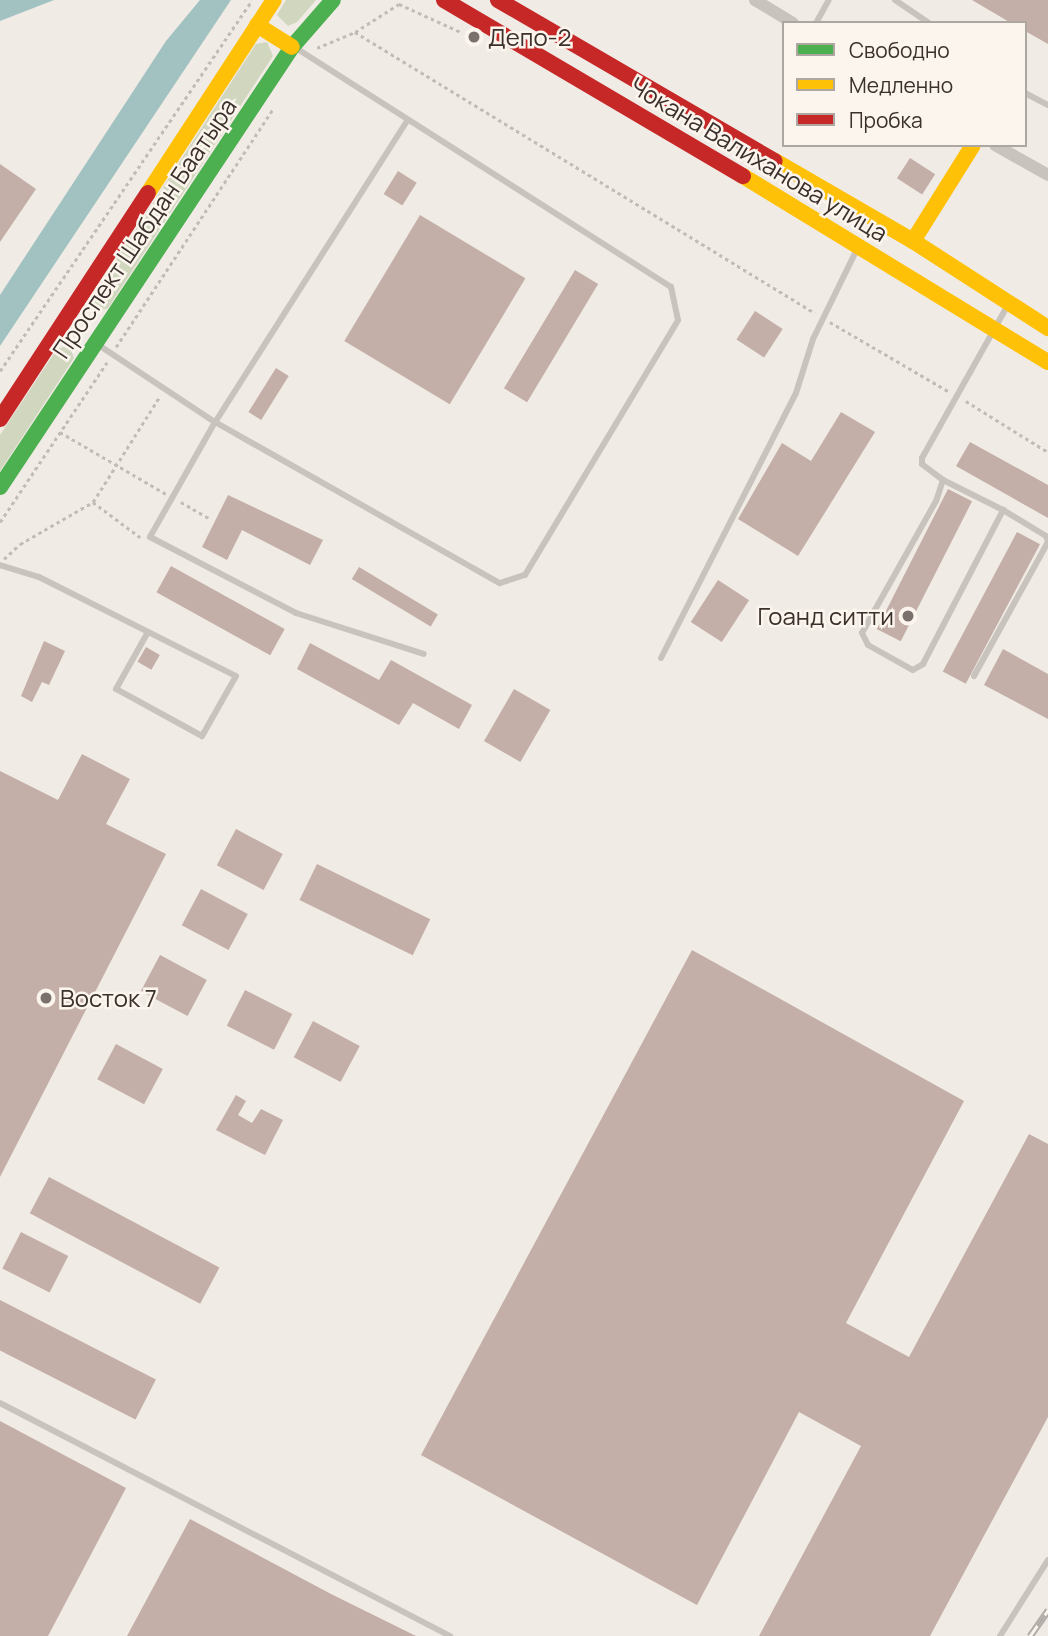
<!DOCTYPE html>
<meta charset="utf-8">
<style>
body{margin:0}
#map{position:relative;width:1048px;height:1636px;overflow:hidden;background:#f0ebe5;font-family:Manrope,sans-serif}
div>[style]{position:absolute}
.green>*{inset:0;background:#d1d6bf}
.water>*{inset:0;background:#a1c2c1}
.building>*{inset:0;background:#c3afa7;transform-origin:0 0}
.path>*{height:2.5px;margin-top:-1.25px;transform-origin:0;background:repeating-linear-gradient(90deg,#c2bbb6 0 3.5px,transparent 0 7px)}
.lane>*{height:6px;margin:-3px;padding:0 3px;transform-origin:3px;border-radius:3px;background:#c9c3be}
.street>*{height:12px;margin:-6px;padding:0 6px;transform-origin:6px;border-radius:6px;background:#c9c3be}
.fast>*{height:16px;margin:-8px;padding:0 8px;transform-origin:8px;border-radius:8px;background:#4caf50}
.slow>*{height:16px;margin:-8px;padding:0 8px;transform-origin:8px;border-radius:8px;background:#ffc107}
.jam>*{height:16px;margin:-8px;padding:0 8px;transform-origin:8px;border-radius:8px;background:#c62828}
.rail>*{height:7px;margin-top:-3.5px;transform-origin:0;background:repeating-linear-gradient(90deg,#fbf5ee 0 13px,#b1aca8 0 26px);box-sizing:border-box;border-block:2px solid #b1aca8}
.dots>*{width:19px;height:19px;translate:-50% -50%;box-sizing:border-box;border:4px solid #fbf5ee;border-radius:50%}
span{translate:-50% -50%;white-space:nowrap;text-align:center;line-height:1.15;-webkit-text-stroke:5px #fbf5ee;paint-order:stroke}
.poi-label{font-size:24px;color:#3b302b}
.left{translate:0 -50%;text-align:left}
.right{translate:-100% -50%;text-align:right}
.street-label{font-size:24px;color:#3b302b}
.legend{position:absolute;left:782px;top:21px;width:245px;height:126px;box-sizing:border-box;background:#fbf5ee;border:2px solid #aea6a0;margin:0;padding:9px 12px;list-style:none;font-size:21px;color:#3b302b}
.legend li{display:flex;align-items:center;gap:14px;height:35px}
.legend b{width:35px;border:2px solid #aea6a0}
</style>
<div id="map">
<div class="green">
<i style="clip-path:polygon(286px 0,316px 0,297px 22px,288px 26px,277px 15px)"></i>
<i style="clip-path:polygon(267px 42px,273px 56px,108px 308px,96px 313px,88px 303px,256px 44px)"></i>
<i style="clip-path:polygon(69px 345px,74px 358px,0 471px,0 435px,57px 349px)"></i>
</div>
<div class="water">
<i style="clip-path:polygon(0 0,54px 0,0 21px)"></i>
<i style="clip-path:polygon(200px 0,231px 0,0 346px,0 295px,166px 41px)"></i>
</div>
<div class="building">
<i style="clip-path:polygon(972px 0,1048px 0,1048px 44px,1025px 31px,1025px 23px,1011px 23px)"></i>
<i style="left:910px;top:158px;width:30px;height:24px;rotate:33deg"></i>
<i style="clip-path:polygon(0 164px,36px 189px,0 242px)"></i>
<i style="left:398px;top:171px;width:22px;height:27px;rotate:32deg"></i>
<i style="left:420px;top:215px;width:123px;height:147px;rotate:31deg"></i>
<i style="left:575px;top:270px;width:27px;height:138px;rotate:31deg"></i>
<i style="left:755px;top:311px;width:33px;height:34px;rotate:33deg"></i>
<i style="left:276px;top:368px;width:15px;height:52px;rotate:32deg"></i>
<i style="clip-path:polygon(841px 412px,875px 432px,798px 556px,738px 519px,782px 443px,811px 461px)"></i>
<i style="clip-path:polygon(970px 442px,1048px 485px,1048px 518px,956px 466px)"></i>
<i style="left:948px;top:489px;width:27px;height:157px;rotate:27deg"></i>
<i style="clip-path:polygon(228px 495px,323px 540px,310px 565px,242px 530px,227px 560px,202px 547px)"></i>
<i style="left:1017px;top:532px;width:26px;height:158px;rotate:28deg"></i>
<i style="left:171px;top:566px;width:130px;height:30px;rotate:29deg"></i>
<i style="left:359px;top:567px;width:92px;height:14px;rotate:31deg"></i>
<i style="left:718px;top:580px;width:37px;height:50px;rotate:33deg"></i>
<i style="clip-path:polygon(44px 641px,65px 651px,49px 685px,42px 682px,32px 702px,21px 696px)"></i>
<i style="clip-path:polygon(310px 643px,379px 680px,391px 660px,472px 705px,459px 729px,413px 703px,399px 725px,297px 669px)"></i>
<i style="left:146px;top:647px;width:16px;height:17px;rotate:30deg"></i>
<i style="clip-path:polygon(1003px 649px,1048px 674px,1048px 719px,984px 685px)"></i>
<i style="left:514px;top:689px;width:42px;height:60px;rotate:30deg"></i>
<i style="clip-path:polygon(82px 754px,130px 779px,106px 824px,166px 854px,0 1177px,0 771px,58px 800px)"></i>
<i style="left:236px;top:829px;width:53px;height:41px;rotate:28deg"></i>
<i style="left:317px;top:864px;width:126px;height:40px;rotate:26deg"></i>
<i style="left:201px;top:889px;width:53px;height:41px;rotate:28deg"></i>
<i style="clip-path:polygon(692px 950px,964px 1101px,846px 1323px,909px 1357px,1029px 1134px,1048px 1144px,1048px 1417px,930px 1636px,759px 1636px,861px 1446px,799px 1412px,697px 1605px,421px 1455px)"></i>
<i style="left:160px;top:955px;width:53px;height:41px;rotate:28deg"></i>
<i style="left:245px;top:990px;width:53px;height:40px;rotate:27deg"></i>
<i style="left:313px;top:1021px;width:53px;height:41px;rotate:28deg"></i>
<i style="left:116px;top:1044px;width:53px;height:40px;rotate:28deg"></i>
<i style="clip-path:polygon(236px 1095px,246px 1101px,238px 1115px,252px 1123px,261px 1109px,283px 1120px,265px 1155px,216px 1130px)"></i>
<i style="left:49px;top:1177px;width:193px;height:41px;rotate:28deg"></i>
<i style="left:21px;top:1232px;width:53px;height:41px;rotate:27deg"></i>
<i style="left:0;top:1300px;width:175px;height:45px;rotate:27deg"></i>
<i style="clip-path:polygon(0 1421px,126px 1488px,48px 1636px,0 1636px)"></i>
<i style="clip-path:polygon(190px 1519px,331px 1594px,416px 1636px,127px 1636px)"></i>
</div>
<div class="path">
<i style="left:355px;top:32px;width:539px;rotate:31.42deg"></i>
<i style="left:317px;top:48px;width:41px;rotate:-22.8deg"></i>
<i style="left:355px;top:32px;width:52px;rotate:-32.5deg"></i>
<i style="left:399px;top:4px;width:70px;rotate:24.4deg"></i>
<i style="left:830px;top:322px;width:137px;rotate:30.3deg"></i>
<i style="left:116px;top:347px;width:284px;rotate:-56.6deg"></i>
<i style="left:0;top:371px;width:448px;rotate:-55.8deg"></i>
<i style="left:966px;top:401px;width:97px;rotate:31.9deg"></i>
<i style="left:60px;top:432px;width:123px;rotate:30.3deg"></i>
<i style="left:93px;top:502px;width:59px;rotate:36.7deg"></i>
<i style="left:181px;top:502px;width:34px;rotate:30deg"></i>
<i style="left:0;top:522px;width:192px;rotate:-56.2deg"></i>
<i style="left:4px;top:559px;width:22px;rotate:-43deg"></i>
<i style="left:20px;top:544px;width:84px;rotate:-29.9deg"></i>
<i style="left:93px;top:502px;width:125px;rotate:-57.7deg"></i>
</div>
<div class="lane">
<i style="left:895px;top:0;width:41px;rotate:34.1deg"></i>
<i style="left:816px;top:23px;width:26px;rotate:-61deg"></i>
<i style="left:1025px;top:93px;width:26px;rotate:28deg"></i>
<i style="left:407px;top:121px;width:357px;rotate:122.5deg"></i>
<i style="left:215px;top:422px;width:132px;rotate:119.5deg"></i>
<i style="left:150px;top:537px;width:165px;rotate:27.5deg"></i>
<i style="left:296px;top:613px;width:134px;rotate:17.8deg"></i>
<i style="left:100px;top:346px;width:138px;rotate:33.5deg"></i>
<i style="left:215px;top:422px;width:327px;rotate:29.5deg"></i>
<i style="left:500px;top:583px;width:26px;rotate:-18deg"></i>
<i style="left:525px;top:575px;width:297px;rotate:-59deg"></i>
<i style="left:678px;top:320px;width:34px;rotate:-102deg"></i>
<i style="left:671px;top:287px;width:442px;rotate:-147.5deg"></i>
<i style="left:943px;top:480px;width:22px;rotate:108deg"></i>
<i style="left:936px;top:501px;width:151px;rotate:119.3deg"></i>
<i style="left:862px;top:633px;width:13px;rotate:63deg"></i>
<i style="left:868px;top:645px;width:51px;rotate:29.1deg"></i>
<i style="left:913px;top:670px;width:12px;rotate:-31deg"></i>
<i style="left:923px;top:664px;width:174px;rotate:-62.5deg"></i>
<i style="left:0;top:565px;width:41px;rotate:17.1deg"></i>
<i style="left:39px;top:577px;width:220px;rotate:26.7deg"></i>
<i style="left:236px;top:676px;width:69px;rotate:119.5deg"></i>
<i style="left:202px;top:736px;width:98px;rotate:-151.3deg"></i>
<i style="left:116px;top:689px;width:65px;rotate:-60.7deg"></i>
<i style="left:661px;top:658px;width:297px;rotate:-63deg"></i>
<i style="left:796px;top:393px;width:57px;rotate:-72.5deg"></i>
<i style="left:813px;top:339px;width:102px;rotate:-63.9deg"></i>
<i style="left:974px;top:676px;width:153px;rotate:-61.1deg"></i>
<i style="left:1048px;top:542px;width:6px;rotate:-108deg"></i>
<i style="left:1046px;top:536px;width:50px;rotate:-148.8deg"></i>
<i style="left:1003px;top:510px;width:67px;rotate:-153.4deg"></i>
<i style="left:943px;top:480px;width:26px;rotate:-143deg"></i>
<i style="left:922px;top:464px;width:6px;rotate:-90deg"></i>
<i style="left:922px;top:458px;width:176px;rotate:-60.7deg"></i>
<i style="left:0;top:1403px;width:507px;rotate:27.37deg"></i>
<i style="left:1000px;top:1636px;width:90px;rotate:-57.7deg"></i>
</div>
<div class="street">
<i style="left:755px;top:0;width:44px;rotate:31.2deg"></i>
<i style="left:995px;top:145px;width:61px;rotate:29.5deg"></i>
</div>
<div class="fast">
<i style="left:0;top:487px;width:528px;rotate:-56.43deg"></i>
<i style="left:292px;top:47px;width:62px;rotate:-48.9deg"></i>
</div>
<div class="slow">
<i style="left:257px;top:25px;width:41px;rotate:32.2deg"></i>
<i style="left:775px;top:161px;width:160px;rotate:30.1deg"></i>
<i style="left:913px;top:241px;width:161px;rotate:32.8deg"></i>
<i style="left:743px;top:176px;width:357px;rotate:31.4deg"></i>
<i style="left:148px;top:193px;width:230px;rotate:-56.9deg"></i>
<i style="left:913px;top:241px;width:113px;rotate:-58deg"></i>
</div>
<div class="jam">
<i style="left:444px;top:0;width:347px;rotate:30.5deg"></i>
<i style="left:498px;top:0;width:320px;rotate:30.2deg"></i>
<i style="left:0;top:419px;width:270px;rotate:-56.8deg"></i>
</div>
<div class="rail">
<i style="left:1030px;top:1636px;width:32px;rotate:-55deg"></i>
</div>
<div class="dots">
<i style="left:474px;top:37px;background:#7a716c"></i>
<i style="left:908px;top:616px;background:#7a716c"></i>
<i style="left:46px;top:998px;background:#7a716c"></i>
</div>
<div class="poi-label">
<span class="left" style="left:488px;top:37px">Депо-2</span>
<span class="right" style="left:894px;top:616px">Гоанд ситти</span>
<span class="left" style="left:60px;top:998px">Восток 7</span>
</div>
<div class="street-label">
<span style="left:759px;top:159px;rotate:31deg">Чокана Валиханова улица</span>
<span style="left:144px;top:228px;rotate:-56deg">Проспект Шабдан Баатыра</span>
</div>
<ul class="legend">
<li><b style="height:9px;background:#4caf50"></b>Свободно</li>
<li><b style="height:9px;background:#ffc107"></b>Медленно</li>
<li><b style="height:9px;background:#c62828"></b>Пробка</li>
</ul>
</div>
